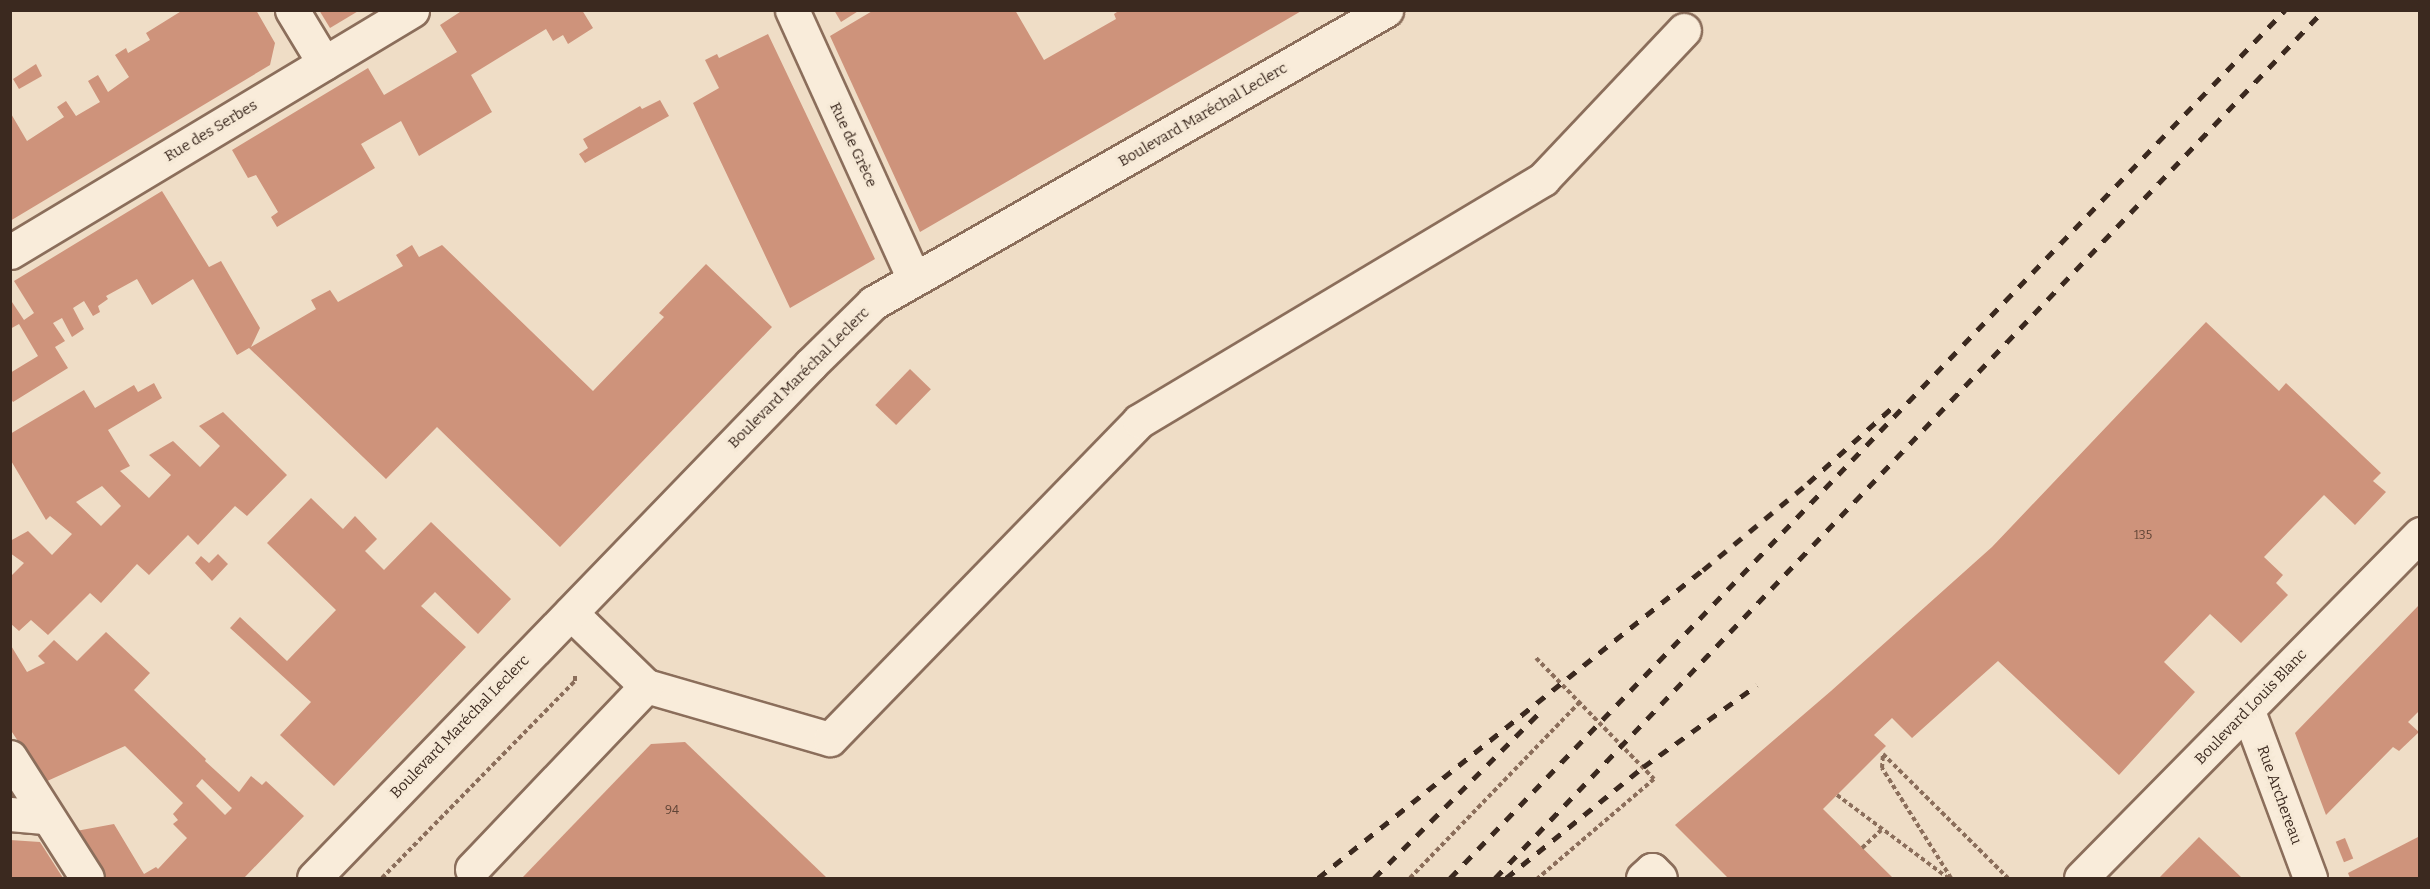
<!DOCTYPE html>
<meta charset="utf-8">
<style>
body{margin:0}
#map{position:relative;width:2430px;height:889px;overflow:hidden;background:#efddc6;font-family:Bitter,serif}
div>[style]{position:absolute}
.building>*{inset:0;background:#ce937b;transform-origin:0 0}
.path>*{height:4px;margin-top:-2px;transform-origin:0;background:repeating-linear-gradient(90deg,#8b6e5b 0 4.5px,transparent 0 7.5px)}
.roads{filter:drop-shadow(2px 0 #8b6e5b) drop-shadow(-2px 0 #8b6e5b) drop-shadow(0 2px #8b6e5b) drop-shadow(0 -2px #8b6e5b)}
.minor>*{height:33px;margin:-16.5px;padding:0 16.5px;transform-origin:16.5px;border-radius:16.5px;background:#f9ecda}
.rail>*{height:4.5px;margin-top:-2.25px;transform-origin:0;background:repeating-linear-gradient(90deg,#3b291f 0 10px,transparent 0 20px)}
span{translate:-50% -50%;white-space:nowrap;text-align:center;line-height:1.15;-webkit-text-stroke:5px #f6e9d6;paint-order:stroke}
.number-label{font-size:12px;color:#604436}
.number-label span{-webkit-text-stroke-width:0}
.street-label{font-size:15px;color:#3b291f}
.frame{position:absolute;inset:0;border:12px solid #3b291f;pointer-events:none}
</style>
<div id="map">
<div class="building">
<i style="clip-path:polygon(183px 10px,256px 10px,275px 43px,270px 65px,10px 221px,10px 112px,27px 141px,64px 117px,57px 107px,66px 101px,76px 116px,100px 102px,88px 81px,98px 75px,108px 92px,129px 77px,115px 55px,126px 48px,128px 53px,150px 40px,146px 33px)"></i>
<i style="clip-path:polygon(319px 10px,360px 10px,330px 28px)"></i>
<i style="clip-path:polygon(463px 10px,582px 10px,593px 28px,568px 44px,563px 35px,553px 41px,546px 29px,471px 75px,492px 112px,419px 156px,401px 121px,361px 144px,375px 168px,277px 227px,271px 217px,278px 212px,256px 175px,248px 178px,232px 150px,368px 68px,384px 95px,457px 52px,440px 25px)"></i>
<i style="clip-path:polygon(834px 10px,860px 10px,841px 22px)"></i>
<i style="clip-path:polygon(874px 10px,1015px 10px,1044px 60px,1116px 19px,1114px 14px,1120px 10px,1303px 10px,920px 232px,830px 36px)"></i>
<i style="clip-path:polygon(768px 34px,875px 259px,790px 308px,693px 103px,719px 88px,705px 60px,717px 54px,719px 58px)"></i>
<i style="clip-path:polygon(36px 64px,42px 76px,19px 89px,13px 79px)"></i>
<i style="clip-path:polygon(660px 100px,669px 116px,585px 163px,579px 154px,588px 148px,583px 139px,640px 106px,642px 109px)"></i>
<i style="clip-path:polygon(162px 191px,209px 267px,221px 261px,260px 328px,251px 347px,316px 309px,311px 300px,330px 290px,338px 302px,403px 266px,396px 255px,412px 245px,419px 257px,442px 245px,593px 391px,664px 317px,659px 313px,706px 264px,772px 327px,560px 547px,437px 427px,386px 479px,249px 348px,237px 355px,193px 279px,152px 305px,137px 279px,106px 296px,108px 299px,98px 306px,100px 312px,93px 316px,84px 301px,73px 308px,84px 329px,72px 337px,62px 318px,53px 323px,65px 341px,55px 347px,68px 368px,13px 402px,10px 398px,10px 373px,38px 356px,19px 324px,10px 329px,10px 299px,24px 320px,34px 313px,14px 281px)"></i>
<i style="clip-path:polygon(2206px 322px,2279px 391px,2286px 383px,2381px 473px,2373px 481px,2386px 492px,2355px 525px,2324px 495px,2264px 557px,2283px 575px,2276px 583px,2288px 595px,2241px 643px,2210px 614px,2164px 662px,2195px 692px,2119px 775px,1998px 661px,1912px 738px,1892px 718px,1874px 735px,1886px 746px,1823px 809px,1893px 878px,1728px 878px,1675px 825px,1831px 691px,1992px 547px)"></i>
<i style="left:910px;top:369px;width:29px;height:50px;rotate:44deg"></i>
<i style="clip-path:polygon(evenodd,154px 383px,162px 398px,108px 430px,130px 466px,120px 471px,149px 498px,171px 475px,149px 455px,173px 441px,200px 467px,220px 446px,199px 426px,223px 412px,287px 475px,247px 516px,235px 506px,198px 545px,188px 535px,149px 575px,137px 564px,101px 603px,90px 593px,48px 635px,31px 620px,19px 631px,10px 623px,10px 577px,24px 563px,10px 553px,10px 541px,28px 531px,52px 555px,72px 534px,50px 516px,46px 520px,10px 459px,10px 434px,84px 390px,95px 408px,134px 385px,138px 392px,154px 383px,102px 486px,121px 506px,101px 526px,76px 502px,102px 486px)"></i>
<i style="clip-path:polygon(311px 498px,343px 529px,355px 516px,377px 539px,365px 551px,384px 570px,431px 522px,511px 599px,478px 634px,435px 592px,421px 606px,466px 647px,334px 786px,280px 735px,311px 702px,230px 628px,240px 617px,287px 661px,336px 610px,267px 543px)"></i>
<i style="clip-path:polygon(218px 554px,228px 564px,212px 581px,195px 563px,201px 556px,209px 563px)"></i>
<i style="clip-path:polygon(2420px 604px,2420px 710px,2408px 722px,2419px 732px,2399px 751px,2393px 747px,2326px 815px,2295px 733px)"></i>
<i style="clip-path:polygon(evenodd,106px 632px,150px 673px,134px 690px,206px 759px,205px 761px,239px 792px,251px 776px,262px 785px,266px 781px,304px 816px,244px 878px,106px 878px,76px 831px,114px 824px,144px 874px,156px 867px,158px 869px,187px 838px,173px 824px,178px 820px,173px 814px,183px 803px,125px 746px,45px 782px,10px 729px,10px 644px,27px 672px,45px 663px,38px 656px,54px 640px,77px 661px,106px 632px,202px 779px,232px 808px,225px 815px,196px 786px,202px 779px)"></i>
<i style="clip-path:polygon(685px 742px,827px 878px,522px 878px,651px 744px)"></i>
<i style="clip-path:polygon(2420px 836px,2420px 878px,2350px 878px,2348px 873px)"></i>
<i style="clip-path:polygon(2199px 837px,2242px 878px,2159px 878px)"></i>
<i style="left:2345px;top:838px;width:22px;height:10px;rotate:68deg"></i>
<i style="clip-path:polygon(10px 840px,40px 842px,63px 878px,10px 878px)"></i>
</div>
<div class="path">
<i style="left:1536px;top:658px;width:169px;rotate:45.7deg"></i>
<i style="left:1654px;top:779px;width:153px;rotate:139.5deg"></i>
<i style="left:1837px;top:795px;width:139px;rotate:36.8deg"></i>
<i style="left:1862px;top:848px;width:26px;rotate:-43deg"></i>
<i style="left:382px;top:878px;width:276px;rotate:-45.6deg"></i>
<i style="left:575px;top:681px;width:8px;rotate:-90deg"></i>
<i style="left:1410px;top:878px;width:243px;rotate:-46deg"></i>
<i style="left:1951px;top:878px;width:130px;rotate:-122.1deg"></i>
<i style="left:1882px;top:768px;width:14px;rotate:-86deg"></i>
<i style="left:1883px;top:754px;width:176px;rotate:44.8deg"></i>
</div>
<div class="roads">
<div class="minor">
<i style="left:292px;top:10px;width:62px;rotate:58.9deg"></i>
<i style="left:792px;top:10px;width:295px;rotate:65.6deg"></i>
<i style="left:10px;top:252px;width:469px;rotate:-31deg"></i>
<i style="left:646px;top:686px;width:191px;rotate:16.1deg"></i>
<i style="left:830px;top:739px;width:443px;rotate:-45.8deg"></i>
<i style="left:1139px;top:421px;width:471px;rotate:-30.9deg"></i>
<i style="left:1543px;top:179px;width:205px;rotate:-46.6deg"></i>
<i style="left:2248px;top:711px;width:178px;rotate:69.6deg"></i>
<i style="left:10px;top:757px;width:143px;rotate:57.5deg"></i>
<i style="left:10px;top:814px;width:37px;rotate:5deg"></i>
<i style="left:472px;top:869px;width:253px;rotate:-46.4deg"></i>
<i style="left:646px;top:686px;width:105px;rotate:-135.8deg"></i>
<i style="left:314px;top:878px;width:715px;rotate:-45.96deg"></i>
<i style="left:811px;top:364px;width:87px;rotate:-44.5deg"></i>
<i style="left:873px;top:303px;width:591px;rotate:-29.73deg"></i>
<i style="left:1643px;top:878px;width:12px;rotate:-42deg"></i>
<i style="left:1652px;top:870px;width:11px;rotate:45deg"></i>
<i style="left:2081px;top:878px;width:483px;rotate:-45.4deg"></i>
</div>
</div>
<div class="rail">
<i style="left:1318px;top:878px;width:493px;rotate:-38.7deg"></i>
<i style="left:1703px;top:570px;width:136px;rotate:-39.6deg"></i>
<i style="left:1808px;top:483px;width:118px;rotate:-41.9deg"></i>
<i style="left:1374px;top:878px;width:235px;rotate:-45deg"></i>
<i style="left:1450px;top:878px;width:1204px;rotate:-46.11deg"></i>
<i style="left:1495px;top:878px;width:1200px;rotate:-46.32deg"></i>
<i style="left:1506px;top:878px;width:176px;rotate:-39deg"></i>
<i style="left:1643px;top:767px;width:140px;rotate:-35.7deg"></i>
</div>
<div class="number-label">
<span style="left:2143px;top:536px">135</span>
<span style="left:672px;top:811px">94</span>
</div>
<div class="street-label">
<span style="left:1203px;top:115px;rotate:-30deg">Boulevard Maréchal Leclerc</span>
<span style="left:211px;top:131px;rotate:-31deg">Rue des Serbes</span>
<span style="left:853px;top:145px;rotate:65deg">Rue de Grèce</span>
<span style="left:799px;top:378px;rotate:-45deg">Boulevard Maréchal Leclerc</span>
<span style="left:2251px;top:707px;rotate:-46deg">Boulevard Louis Blanc</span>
<span style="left:460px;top:727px;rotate:-46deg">Boulevard Maréchal Leclerc</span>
<span style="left:2279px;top:795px;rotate:70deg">Rue Archereau</span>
</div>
<div class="frame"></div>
</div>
